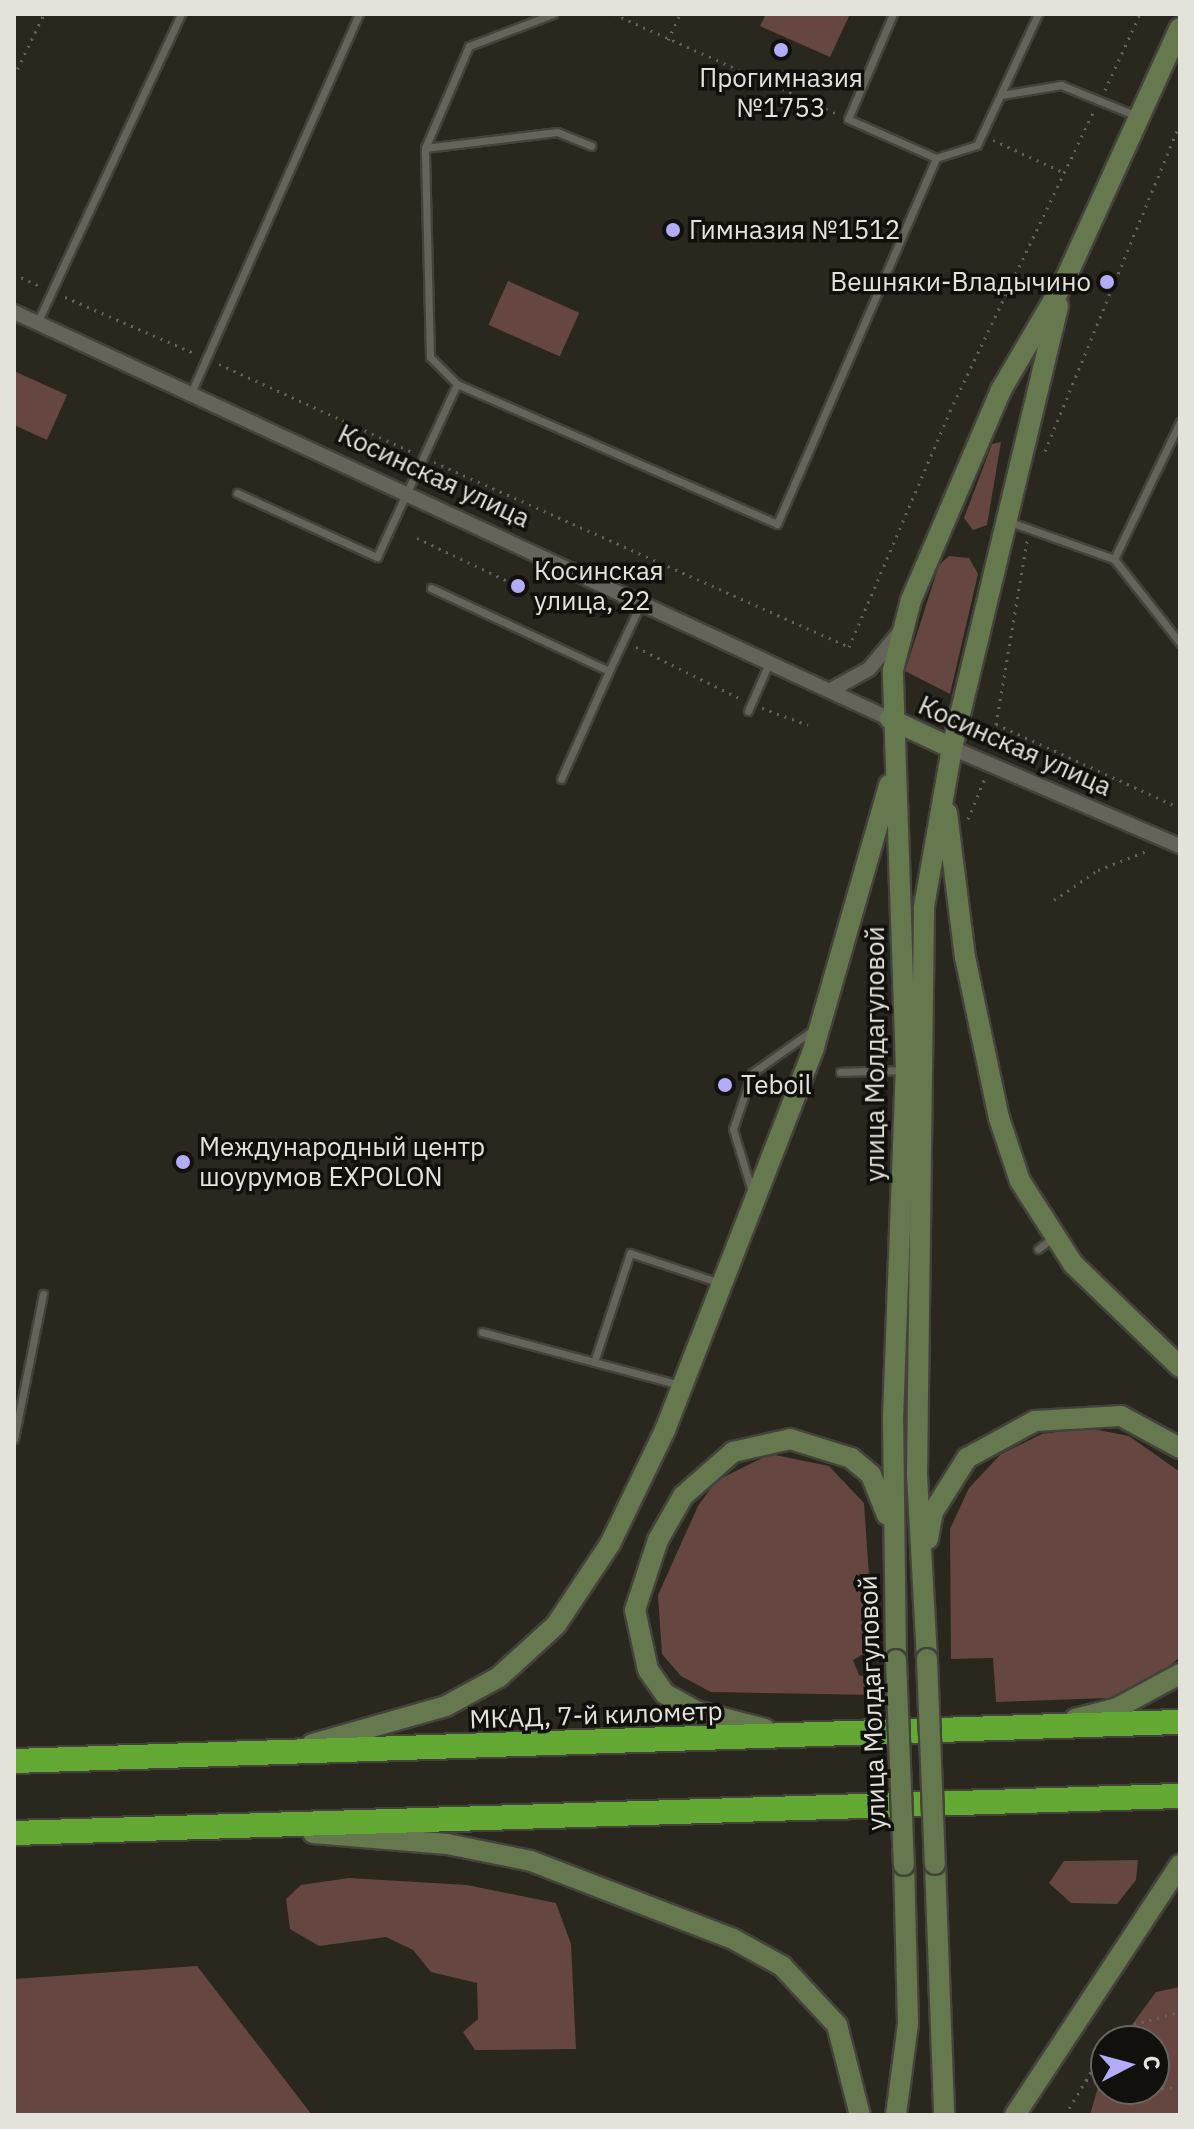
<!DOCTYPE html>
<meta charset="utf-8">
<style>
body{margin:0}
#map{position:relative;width:1194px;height:2129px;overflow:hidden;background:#29271e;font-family:"IBM Plex Sans",sans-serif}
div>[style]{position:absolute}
.green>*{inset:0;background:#664640;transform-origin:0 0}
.path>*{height:3px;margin-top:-1.5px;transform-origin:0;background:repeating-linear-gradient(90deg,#64625a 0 2px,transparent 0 8px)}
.roads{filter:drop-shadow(2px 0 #43433b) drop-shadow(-2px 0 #43433b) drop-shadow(0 2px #43433b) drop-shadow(0 -2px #43433b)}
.lane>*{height:7px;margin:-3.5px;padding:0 3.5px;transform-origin:3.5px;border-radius:3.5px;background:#66645a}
.street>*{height:14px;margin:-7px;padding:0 7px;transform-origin:7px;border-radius:7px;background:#66645a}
.secondary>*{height:20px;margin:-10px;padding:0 10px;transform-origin:10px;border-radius:10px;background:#65784e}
.highway>*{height:24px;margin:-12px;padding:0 12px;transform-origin:12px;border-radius:12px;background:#62a832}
.bridges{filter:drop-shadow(2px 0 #43433b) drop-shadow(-2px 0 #43433b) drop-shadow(0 2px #43433b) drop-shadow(0 -2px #43433b)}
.secondary-bridge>*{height:20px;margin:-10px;padding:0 10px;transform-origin:10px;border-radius:10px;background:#65784e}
.dots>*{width:22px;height:22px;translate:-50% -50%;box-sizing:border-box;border:4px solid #11100c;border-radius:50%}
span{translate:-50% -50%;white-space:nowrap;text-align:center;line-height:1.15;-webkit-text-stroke:7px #11100c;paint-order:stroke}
.poi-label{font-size:26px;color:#e3e3dc}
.left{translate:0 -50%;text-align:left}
.right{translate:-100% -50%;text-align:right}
.street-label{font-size:26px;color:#e3e3dc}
.frame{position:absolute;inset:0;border:16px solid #e3e3dc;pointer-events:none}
.north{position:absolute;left:1090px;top:2025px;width:80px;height:80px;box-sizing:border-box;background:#11100c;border:2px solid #65645f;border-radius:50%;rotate:84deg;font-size:22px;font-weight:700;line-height:32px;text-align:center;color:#e3e3dc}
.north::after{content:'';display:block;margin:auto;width:28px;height:36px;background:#b3adf9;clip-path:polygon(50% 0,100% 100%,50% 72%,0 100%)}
</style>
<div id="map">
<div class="green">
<i style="clip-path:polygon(766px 14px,850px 14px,830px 57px,760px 26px)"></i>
<i style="left:508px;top:281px;width:78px;height:48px;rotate:24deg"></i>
<i style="clip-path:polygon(14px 371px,67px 395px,47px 440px,14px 425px)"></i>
<i style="clip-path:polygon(1001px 442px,987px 525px,973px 530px,964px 518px,992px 444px)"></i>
<i style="clip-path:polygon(949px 556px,969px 558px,978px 574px,950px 694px,905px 671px,939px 565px)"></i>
<i style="clip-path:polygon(1088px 1428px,1129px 1436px,1180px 1472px,1180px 1657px,1152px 1681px,1109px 1698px,996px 1702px,993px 1658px,951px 1659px,950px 1529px,969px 1488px,1001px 1454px,1042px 1434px)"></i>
<i style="clip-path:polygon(770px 1454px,829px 1466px,864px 1503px,874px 1648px,853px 1660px,859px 1675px,875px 1681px,876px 1695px,711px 1692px,681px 1676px,662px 1654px,658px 1595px,698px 1506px,716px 1481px)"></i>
<i style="clip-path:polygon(1138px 1860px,1136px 1880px,1117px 1904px,1071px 1903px,1049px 1883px,1064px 1861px)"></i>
<i style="clip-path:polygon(349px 1878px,467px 1885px,556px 1903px,571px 1944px,576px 2049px,475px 2050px,463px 2032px,478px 2019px,477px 1983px,431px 1972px,413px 1950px,386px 1937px,319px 1946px,290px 1929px,286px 1899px,301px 1885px)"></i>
<i style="clip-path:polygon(197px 1966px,312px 2115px,14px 2115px,14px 1979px)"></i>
<i style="clip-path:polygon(1180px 1987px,1180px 2115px,1090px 2115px,1106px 2059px,1106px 2089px,1154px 2089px,1154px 2041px,1120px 2041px,1156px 1992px)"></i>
</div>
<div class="path">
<i style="left:614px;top:14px;width:245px;rotate:24.1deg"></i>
<i style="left:668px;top:40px;width:29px;rotate:-65deg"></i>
<i style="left:14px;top:76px;width:69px;rotate:-64.2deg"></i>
<i style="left:1105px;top:90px;width:84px;rotate:-65.3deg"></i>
<i style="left:993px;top:140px;width:79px;rotate:24.6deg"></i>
<i style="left:14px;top:274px;width:29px;rotate:25deg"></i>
<i style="left:65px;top:297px;width:141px;rotate:23.5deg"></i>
<i style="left:219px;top:364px;width:212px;rotate:24.5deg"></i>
<i style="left:1045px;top:451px;width:355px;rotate:-67.6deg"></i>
<i style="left:434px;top:462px;width:454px;rotate:24deg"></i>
<i style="left:849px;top:647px;width:257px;rotate:-66.8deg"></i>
<i style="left:950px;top:411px;width:333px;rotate:-64.4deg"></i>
<i style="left:417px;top:538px;width:112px;rotate:25.4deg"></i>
<i style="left:1027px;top:541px;width:186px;rotate:99.6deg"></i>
<i style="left:996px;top:724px;width:202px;rotate:24.5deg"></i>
<i style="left:636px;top:647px;width:117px;rotate:26.3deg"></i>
<i style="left:762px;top:708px;width:49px;rotate:20.3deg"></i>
<i style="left:993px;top:748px;width:24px;rotate:-83deg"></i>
<i style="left:968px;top:819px;width:44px;rotate:-67.5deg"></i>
<i style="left:1054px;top:900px;width:53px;rotate:-34.3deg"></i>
<i style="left:1098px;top:870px;width:55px;rotate:-21.4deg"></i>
<i style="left:1110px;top:2041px;width:29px;rotate:-35deg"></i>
<i style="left:1134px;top:2024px;width:48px;rotate:-14.6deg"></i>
<i style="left:1086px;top:2080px;width:20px;rotate:6deg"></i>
<i style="left:1154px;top:2088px;width:26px"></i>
<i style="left:1065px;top:2115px;width:79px;rotate:-58.9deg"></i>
</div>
<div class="roads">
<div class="lane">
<i style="left:893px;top:14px;width:114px;rotate:113.2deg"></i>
<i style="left:848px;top:119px;width:96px;rotate:23.9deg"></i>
<i style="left:936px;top:158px;width:43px;rotate:-17.6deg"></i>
<i style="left:977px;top:145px;width:145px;rotate:-65deg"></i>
<i style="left:1001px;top:95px;width:61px;rotate:-9.5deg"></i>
<i style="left:1061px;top:85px;width:82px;rotate:22.2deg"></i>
<i style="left:425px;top:148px;width:133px;rotate:-6.9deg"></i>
<i style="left:557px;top:132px;width:37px;rotate:22deg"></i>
<i style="left:37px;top:323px;width:341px;rotate:-65deg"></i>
<i style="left:457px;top:384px;width:38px;rotate:-135deg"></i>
<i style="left:430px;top:357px;width:209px;rotate:-91.4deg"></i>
<i style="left:425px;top:148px;width:111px;rotate:-66.7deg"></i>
<i style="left:469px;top:46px;width:90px;rotate:-20.9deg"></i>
<i style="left:191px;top:393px;width:415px;rotate:-66.1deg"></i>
<i style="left:237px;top:493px;width:154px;rotate:24.6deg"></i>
<i style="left:377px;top:557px;width:191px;rotate:-65.2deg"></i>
<i style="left:457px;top:384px;width:349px;rotate:23.6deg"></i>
<i style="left:777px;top:524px;width:399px;rotate:-66.5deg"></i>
<i style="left:1007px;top:521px;width:114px;rotate:19.6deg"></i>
<i style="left:1114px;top:559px;width:152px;rotate:-64.3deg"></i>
<i style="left:1114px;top:559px;width:107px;rotate:51.8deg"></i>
<i style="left:431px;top:588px;width:196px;rotate:25deg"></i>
<i style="left:609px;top:671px;width:75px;rotate:-64.8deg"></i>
<i style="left:748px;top:711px;width:52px;rotate:-66.4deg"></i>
<i style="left:561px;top:779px;width:118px;rotate:-66deg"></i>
<i style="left:840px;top:1072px;width:64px;rotate:-1.8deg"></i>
<i style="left:752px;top:1192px;width:66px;rotate:-106.8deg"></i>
<i style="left:733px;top:1129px;width:59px;rotate:-71.3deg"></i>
<i style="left:752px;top:1073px;width:75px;rotate:-35.2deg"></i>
<i style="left:1038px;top:1249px;width:18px;rotate:-38deg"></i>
<i style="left:482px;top:1332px;width:205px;rotate:15deg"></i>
<i style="left:594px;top:1362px;width:115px;rotate:-71.7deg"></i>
<i style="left:630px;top:1253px;width:95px;rotate:18.4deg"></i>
<i style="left:14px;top:1439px;width:148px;rotate:-78.7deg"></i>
</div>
<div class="street">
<i style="left:14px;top:312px;width:966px;rotate:24.92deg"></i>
<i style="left:831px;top:690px;width:43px;rotate:-28.9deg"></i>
<i style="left:869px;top:669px;width:47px;rotate:-50.2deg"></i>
<i style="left:952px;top:748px;width:248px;rotate:23.3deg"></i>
</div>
<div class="secondary">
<i style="left:890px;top:719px;width:68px;rotate:25.1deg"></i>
<i style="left:947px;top:813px;width:145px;rotate:82.9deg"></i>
<i style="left:965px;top:957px;width:165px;rotate:78.1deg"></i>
<i style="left:999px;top:1118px;width:66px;rotate:71.6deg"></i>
<i style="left:1020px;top:1181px;width:98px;rotate:57.4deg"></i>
<i style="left:1073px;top:1264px;width:149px;rotate:43.9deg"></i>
<i style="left:928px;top:1539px;width:27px;rotate:-80deg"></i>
<i style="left:933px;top:1512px;width:64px;rotate:-57.8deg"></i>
<i style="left:967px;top:1458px;width:77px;rotate:-28.6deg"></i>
<i style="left:1035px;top:1421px;width:86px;rotate:-3.3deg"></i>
<i style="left:1121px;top:1416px;width:67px;rotate:28.5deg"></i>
<i style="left:927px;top:1659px;width:185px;rotate:-93.1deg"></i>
<i style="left:917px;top:1474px;width:567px;rotate:-89.29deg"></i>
<i style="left:924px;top:907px;width:161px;rotate:-80deg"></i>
<i style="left:952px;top:748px;width:455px;rotate:-76.5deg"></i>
<i style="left:896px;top:1660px;width:241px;rotate:-90.7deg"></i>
<i style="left:893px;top:1419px;width:350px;rotate:-87.9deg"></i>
<i style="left:906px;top:1069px;width:399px;rotate:-91.9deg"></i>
<i style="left:893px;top:670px;width:72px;rotate:-75.6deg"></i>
<i style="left:911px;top:600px;width:228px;rotate:-66.8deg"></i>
<i style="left:1001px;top:390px;width:125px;rotate:-59.7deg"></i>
<i style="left:1064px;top:282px;width:279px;rotate:-65.5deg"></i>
<i style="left:1075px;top:1719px;width:43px;rotate:-14.7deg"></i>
<i style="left:1117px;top:1708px;width:72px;rotate:-28.4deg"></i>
<i style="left:765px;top:1729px;width:71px;rotate:-165.4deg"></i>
<i style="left:696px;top:1711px;width:35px;rotate:-151deg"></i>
<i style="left:665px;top:1694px;width:29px;rotate:-125deg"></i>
<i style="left:648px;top:1670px;width:61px;rotate:-102.2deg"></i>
<i style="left:635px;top:1610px;width:74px;rotate:-71.8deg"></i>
<i style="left:658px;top:1540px;width:51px;rotate:-60.4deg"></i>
<i style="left:683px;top:1496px;width:67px;rotate:-41.3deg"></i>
<i style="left:733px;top:1452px;width:58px;rotate:-12.8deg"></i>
<i style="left:790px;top:1439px;width:64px;rotate:17.3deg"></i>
<i style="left:851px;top:1458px;width:26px;rotate:40deg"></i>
<i style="left:871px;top:1475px;width:43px;rotate:68.2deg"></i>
<i style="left:312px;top:1744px;width:139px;rotate:-15.8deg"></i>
<i style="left:446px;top:1706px;width:60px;rotate:-28.7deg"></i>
<i style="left:499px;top:1677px;width:77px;rotate:-42.4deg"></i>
<i style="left:556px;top:1625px;width:97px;rotate:-56.3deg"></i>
<i style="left:610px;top:1544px;width:127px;rotate:-64.2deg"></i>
<i style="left:665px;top:1430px;width:411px;rotate:-68.7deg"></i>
<i style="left:814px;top:1047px;width:273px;rotate:-74deg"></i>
<i style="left:313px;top:1833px;width:134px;rotate:4.7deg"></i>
<i style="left:447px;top:1844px;width:86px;rotate:11.4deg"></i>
<i style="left:531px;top:1861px;width:217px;rotate:21.1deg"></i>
<i style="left:733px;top:1939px;width:56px;rotate:28.9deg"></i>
<i style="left:782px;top:1966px;width:81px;rotate:47deg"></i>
<i style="left:837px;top:2025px;width:93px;rotate:75.7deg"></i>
<i style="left:935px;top:1864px;width:251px;rotate:87.9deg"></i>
<i style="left:896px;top:2115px;width:92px;rotate:-82.5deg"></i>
<i style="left:908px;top:2024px;width:159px;rotate:-91.4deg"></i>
<i style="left:1015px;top:2115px;width:300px;rotate:-56.6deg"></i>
</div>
<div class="highway">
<i style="left:14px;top:1761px;width:1167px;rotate:-1.92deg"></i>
<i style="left:14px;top:1833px;width:1167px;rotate:-1.82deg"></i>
</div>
</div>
<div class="bridges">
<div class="secondary-bridge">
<i style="left:927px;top:1659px;width:205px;rotate:87.8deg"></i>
<i style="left:896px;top:1660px;width:205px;rotate:87.8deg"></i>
</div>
</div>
<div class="dots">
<i style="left:781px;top:50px;background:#b3adf9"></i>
<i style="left:673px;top:230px;background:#b3adf9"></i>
<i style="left:1107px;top:282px;background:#b3adf9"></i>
<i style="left:518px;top:586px;background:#b3adf9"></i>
<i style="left:725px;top:1085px;background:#b3adf9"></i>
<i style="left:183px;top:1162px;background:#b3adf9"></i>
</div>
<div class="poi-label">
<span style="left:781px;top:93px">Прогимназия<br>№1753</span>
<span class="left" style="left:689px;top:230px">Гимназия №1512</span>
<span class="right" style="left:1091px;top:282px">Вешняки-Владычино</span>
<span class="left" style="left:534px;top:586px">Косинская<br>улица, 22</span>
<span class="left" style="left:741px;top:1085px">Teboil</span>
<span class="left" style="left:199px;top:1162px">Международный центр<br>шоурумов EXPOLON</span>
</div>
<div class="street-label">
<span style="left:434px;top:476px;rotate:25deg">Косинская улица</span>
<span style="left:1015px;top:746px;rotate:24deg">Косинская улица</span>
<span style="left:875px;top:1054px;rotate:-90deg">улица Молдагуловой</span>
<span style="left:872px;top:1703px;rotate:-92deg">улица Молдагуловой</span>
<span style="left:596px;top:1715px;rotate:-2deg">МКАД, 7-й километр</span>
</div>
<div class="frame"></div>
<div class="north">С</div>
</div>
